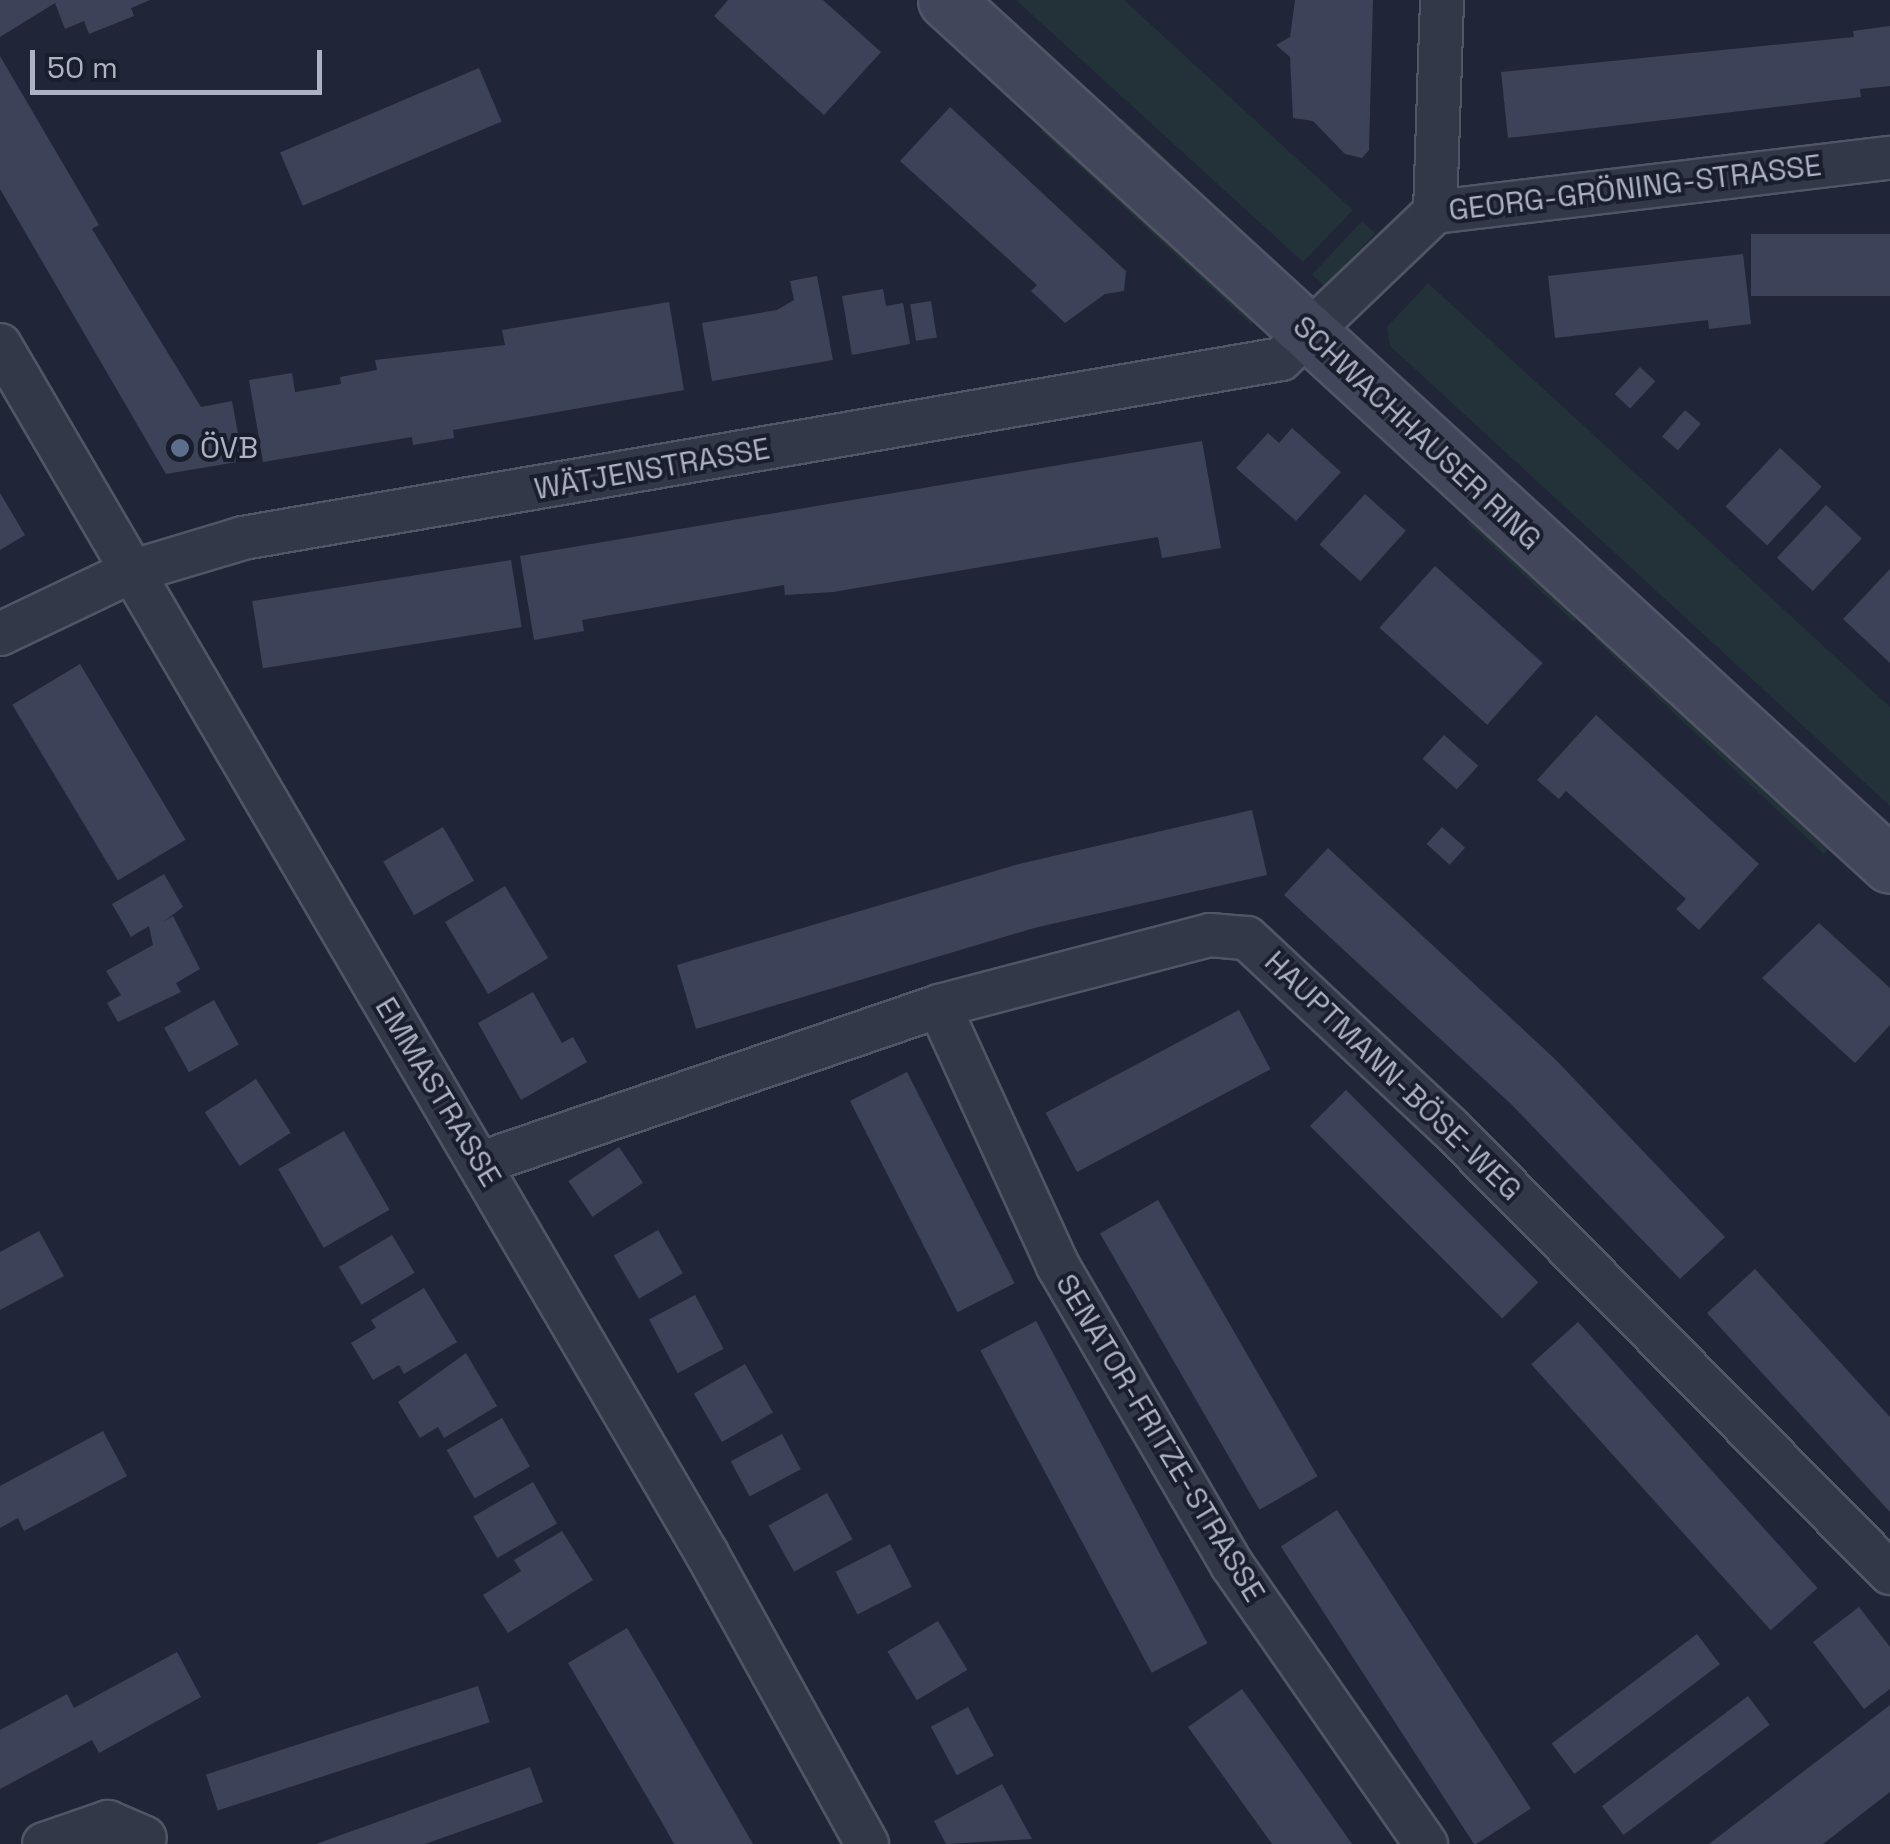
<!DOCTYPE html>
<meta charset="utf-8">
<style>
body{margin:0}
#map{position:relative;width:1890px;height:1844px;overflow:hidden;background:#202637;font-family:"Space Grotesk",sans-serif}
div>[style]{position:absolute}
.green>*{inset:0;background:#223238;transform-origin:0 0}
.building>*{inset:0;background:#3c4358;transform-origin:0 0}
.roads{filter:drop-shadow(2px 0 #515566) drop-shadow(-2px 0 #515566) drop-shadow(0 2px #515566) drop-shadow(0 -2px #515566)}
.minor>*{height:42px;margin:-21px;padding:0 21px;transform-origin:21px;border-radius:21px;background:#333848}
.secondary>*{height:55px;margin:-27.5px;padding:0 27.5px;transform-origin:27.5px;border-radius:27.5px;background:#41465b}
.dots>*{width:28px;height:28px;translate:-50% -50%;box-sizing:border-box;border:5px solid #191d2c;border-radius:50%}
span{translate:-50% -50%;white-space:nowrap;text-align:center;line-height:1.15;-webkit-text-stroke:8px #191d2c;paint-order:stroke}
.street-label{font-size:30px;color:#adb2c5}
.poi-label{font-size:30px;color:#adb2c5}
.left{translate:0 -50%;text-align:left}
.scale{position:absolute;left:30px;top:50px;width:292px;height:45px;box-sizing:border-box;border:5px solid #adb2c5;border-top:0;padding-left:12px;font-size:30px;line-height:35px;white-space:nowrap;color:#adb2c5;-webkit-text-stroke:8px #191d2c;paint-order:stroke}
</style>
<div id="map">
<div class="green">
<i style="clip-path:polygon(1016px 0,1124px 0,1353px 210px,1303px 262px)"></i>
<i style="left:1122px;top:118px;width:247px;height:12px;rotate:43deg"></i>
<i style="clip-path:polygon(1050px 122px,1257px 319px,1251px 324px,1041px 131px)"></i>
<i style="left:1362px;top:221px;width:18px;height:73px;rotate:43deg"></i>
<i style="clip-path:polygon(1428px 283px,1890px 707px,1890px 806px,1390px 346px,1387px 327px)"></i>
<i style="left:1476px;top:513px;width:146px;height:13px;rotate:43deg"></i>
<i style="clip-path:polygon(1604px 632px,1833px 843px,1824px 854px,1594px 638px)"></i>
</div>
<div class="building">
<i style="clip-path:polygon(0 0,150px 0,131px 8px,134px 16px,89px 34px,84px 21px,65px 29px,55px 3px,0 37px)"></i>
<i style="clip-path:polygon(728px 0,823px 0,881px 52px,824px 115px,714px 16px)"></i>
<i style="clip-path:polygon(1295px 0,1373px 0,1369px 150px,1362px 158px,1345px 154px,1313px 121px,1293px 118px,1290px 57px,1276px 45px,1290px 37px)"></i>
<i style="clip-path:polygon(1890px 26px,1890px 86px,1860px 89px,1861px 97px,1508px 138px,1501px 72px,1854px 37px,1853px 31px)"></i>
<i style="clip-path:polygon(0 56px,99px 225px,92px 229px,201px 407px,232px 401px,243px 461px,166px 474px,0 189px)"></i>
<i style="left:479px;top:68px;width:58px;height:216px;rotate:67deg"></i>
<i style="clip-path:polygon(950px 107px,1126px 271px,1124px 291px,1105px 294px,1065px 323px,1031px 291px,1037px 285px,900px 161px)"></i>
<i style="left:1890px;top:234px;width:62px;height:139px;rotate:90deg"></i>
<i style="clip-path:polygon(1743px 254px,1751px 324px,1709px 329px,1708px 320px,1555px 338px,1548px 276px)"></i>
<i style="clip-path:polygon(817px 276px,833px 360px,712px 381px,702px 323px,777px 310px,794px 300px,790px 281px)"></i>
<i style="clip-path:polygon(883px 289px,886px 306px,903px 303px,910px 344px,852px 355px,842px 296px)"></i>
<i style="left:931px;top:301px;width:37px;height:21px;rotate:81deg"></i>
<i style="clip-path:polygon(669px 302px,684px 390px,453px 430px,454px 438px,413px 445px,412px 437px,263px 462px,249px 380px,292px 373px,295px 392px,341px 384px,340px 377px,377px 370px,375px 360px,505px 345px,502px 330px)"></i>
<i style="left:1640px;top:367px;width:21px;height:37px;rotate:43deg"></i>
<i style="left:1685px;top:410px;width:21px;height:35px;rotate:41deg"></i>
<i style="clip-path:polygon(1292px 428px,1341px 472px,1296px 521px,1236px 468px,1268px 433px,1279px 443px)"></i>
<i style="clip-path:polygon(1202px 441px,1221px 548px,1162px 558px,1158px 537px,833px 592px,785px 595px,784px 585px,582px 620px,584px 631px,534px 640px,520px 556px)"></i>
<i style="left:1780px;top:448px;width:57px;height:80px;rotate:43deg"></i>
<i style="clip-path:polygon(0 493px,25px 535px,0 550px)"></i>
<i style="left:1365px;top:494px;width:55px;height:68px;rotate:42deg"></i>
<i style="left:1826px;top:505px;width:49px;height:72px;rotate:43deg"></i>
<i style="left:511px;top:560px;width:68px;height:262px;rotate:81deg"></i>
<i style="left:1435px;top:566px;width:145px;height:83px;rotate:42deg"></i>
<i style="clip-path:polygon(1890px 569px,1890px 663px,1843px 619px)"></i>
<i style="left:80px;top:664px;width:205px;height:79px;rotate:59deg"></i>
<i style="clip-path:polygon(1596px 715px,1759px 864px,1699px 930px,1676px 909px,1686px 899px,1566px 791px,1559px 799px,1537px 780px)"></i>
<i style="left:1444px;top:735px;width:46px;height:32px;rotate:42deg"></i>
<i style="clip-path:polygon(1252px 810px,1267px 875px,1034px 928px,696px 1029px,677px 965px,1019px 864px)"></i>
<i style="left:443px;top:827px;width:62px;height:69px;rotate:60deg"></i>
<i style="left:1442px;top:827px;width:31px;height:23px;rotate:42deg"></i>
<i style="clip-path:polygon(1328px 848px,1556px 1060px,1725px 1237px,1680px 1279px,1512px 1105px,1284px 895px)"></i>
<i style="clip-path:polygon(164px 874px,183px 907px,163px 922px,173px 916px,200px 969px,176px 983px,181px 992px,118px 1022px,107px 1003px,121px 995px,106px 971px,153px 945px,149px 926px,131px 937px,112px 904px)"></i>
<i style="left:505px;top:886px;width:84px;height:70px;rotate:59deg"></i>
<i style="clip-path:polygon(1819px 923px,1890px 988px,1890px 1025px,1855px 1063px,1762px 978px)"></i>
<i style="clip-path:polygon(533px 992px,562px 1043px,573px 1037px,587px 1062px,521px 1100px,478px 1023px)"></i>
<i style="left:214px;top:1000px;width:51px;height:57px;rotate:61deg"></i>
<i style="left:1239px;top:1010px;width:67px;height:219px;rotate:62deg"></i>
<i style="left:907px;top:1072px;width:237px;height:64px;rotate:63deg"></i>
<i style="left:256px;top:1079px;width:64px;height:61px;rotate:57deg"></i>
<i style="left:1346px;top:1090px;width:272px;height:51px;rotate:45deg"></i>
<i style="left:344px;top:1131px;width:91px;height:76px;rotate:60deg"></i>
<i style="left:619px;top:1147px;width:43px;height:61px;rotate:56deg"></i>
<i style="left:1158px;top:1200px;width:319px;height:67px;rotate:60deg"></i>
<i style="left:658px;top:1230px;width:50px;height:51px;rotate:60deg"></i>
<i style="clip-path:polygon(39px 1231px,64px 1276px,0 1310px,0 1252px)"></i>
<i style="left:392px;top:1235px;width:44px;height:62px;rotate:59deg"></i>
<i style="clip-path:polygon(1755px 1269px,1890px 1417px,1890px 1512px,1707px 1313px)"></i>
<i style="clip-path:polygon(424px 1288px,457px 1342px,404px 1374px,399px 1365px,373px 1380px,351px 1343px,376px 1328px,371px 1320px)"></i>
<i style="left:695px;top:1295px;width:61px;height:52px;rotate:62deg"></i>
<i style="left:1036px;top:1321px;width:365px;height:63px;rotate:62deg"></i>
<i style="left:1578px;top:1322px;width:358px;height:63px;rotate:48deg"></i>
<i style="clip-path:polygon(466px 1353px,497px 1406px,444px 1438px,438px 1427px,420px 1438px,398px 1402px)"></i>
<i style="left:745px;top:1364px;width:56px;height:59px;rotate:60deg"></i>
<i style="left:502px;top:1418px;width:56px;height:64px;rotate:60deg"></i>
<i style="clip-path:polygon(103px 1431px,127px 1476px,24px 1531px,18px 1518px,0 1528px,0 1486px)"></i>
<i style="left:782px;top:1434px;width:40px;height:58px;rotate:62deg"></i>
<i style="left:533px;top:1482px;width:48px;height:69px;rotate:60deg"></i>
<i style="left:827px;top:1493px;width:53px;height:67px;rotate:61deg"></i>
<i style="left:1337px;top:1510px;width:356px;height:67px;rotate:57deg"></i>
<i style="clip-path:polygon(562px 1531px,593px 1580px,508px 1633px,483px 1595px,521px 1571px,514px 1560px)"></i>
<i style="left:890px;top:1544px;width:48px;height:61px;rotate:63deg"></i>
<i style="clip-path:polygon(1859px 1607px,1890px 1647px,1890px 1689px,1864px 1709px,1813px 1642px)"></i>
<i style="left:938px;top:1621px;width:57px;height:59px;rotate:59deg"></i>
<i style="clip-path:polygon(627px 1628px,675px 1709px,753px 1844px,674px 1844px,663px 1824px,568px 1663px)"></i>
<i style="left:1697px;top:1634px;width:38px;height:182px;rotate:53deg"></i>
<i style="clip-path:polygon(177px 1652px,201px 1697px,99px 1753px,92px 1740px,0 1789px,0 1730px,67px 1694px,74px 1708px)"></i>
<i style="left:478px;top:1686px;width:38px;height:286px;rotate:72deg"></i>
<i style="clip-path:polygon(1242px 1689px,1288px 1753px,1352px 1844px,1272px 1844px,1188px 1727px)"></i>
<i style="left:1748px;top:1696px;width:36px;height:183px;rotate:53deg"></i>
<i style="clip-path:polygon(1890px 1705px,1890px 1792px,1823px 1844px,1709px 1844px)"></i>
<i style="left:968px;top:1707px;width:55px;height:42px;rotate:62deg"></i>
<i style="clip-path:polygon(530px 1767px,543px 1802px,425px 1844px,316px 1844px)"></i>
<i style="clip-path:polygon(1002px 1784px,1032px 1839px,946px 1844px,934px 1821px)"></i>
</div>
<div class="roads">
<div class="minor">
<i style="left:1435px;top:212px;width:212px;rotate:-88.1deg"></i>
<i style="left:0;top:345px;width:1401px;rotate:59.68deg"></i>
<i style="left:707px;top:1554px;width:331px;rotate:61.1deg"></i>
<i style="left:0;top:634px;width:144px;rotate:-25.5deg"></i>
<i style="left:130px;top:572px;width:118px;rotate:-16.7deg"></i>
<i style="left:243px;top:538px;width:1053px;rotate:-9.78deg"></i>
<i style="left:1281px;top:359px;width:213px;rotate:-43.7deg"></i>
<i style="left:1435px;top:212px;width:458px;rotate:-6.8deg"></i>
<i style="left:939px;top:1006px;width:286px;rotate:65.4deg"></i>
<i style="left:1058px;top:1266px;width:346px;rotate:59.8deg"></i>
<i style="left:1232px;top:1565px;width:340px;rotate:55.2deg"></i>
<i style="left:481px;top:1163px;width:484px;rotate:-18.9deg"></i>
<i style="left:939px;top:1006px;width:280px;rotate:-14.7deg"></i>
<i style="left:1210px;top:935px;width:37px;rotate:5deg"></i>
<i style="left:1247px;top:938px;width:278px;rotate:43.1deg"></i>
<i style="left:1450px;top:1128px;width:626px;rotate:45.32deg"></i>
<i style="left:44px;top:1844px;width:68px;rotate:-19deg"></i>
<i style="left:108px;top:1822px;width:40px;rotate:23.4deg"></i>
</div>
<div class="secondary">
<i style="left:946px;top:0;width:1280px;rotate:42.5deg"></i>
</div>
</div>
<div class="dots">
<i style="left:180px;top:448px;background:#5c6f8a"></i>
</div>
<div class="street-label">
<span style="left:1635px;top:188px;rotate:-7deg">GEORG-GRÖNING-STRASSE</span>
<span style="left:1417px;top:433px;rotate:43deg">SCHWACHHAUSER RING</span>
<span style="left:652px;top:469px;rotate:-10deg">WÄTJENSTRASSE</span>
<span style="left:1393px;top:1076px;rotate:44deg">HAUPTMANN-BÖSE-WEG</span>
<span style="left:438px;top:1092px;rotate:59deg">EMMASTRASSE</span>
<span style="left:1160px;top:1438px;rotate:59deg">SENATOR-FRITZE-STRASSE</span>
</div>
<div class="poi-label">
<span class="left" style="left:200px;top:448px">ÖVB</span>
</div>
<div class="scale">50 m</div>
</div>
